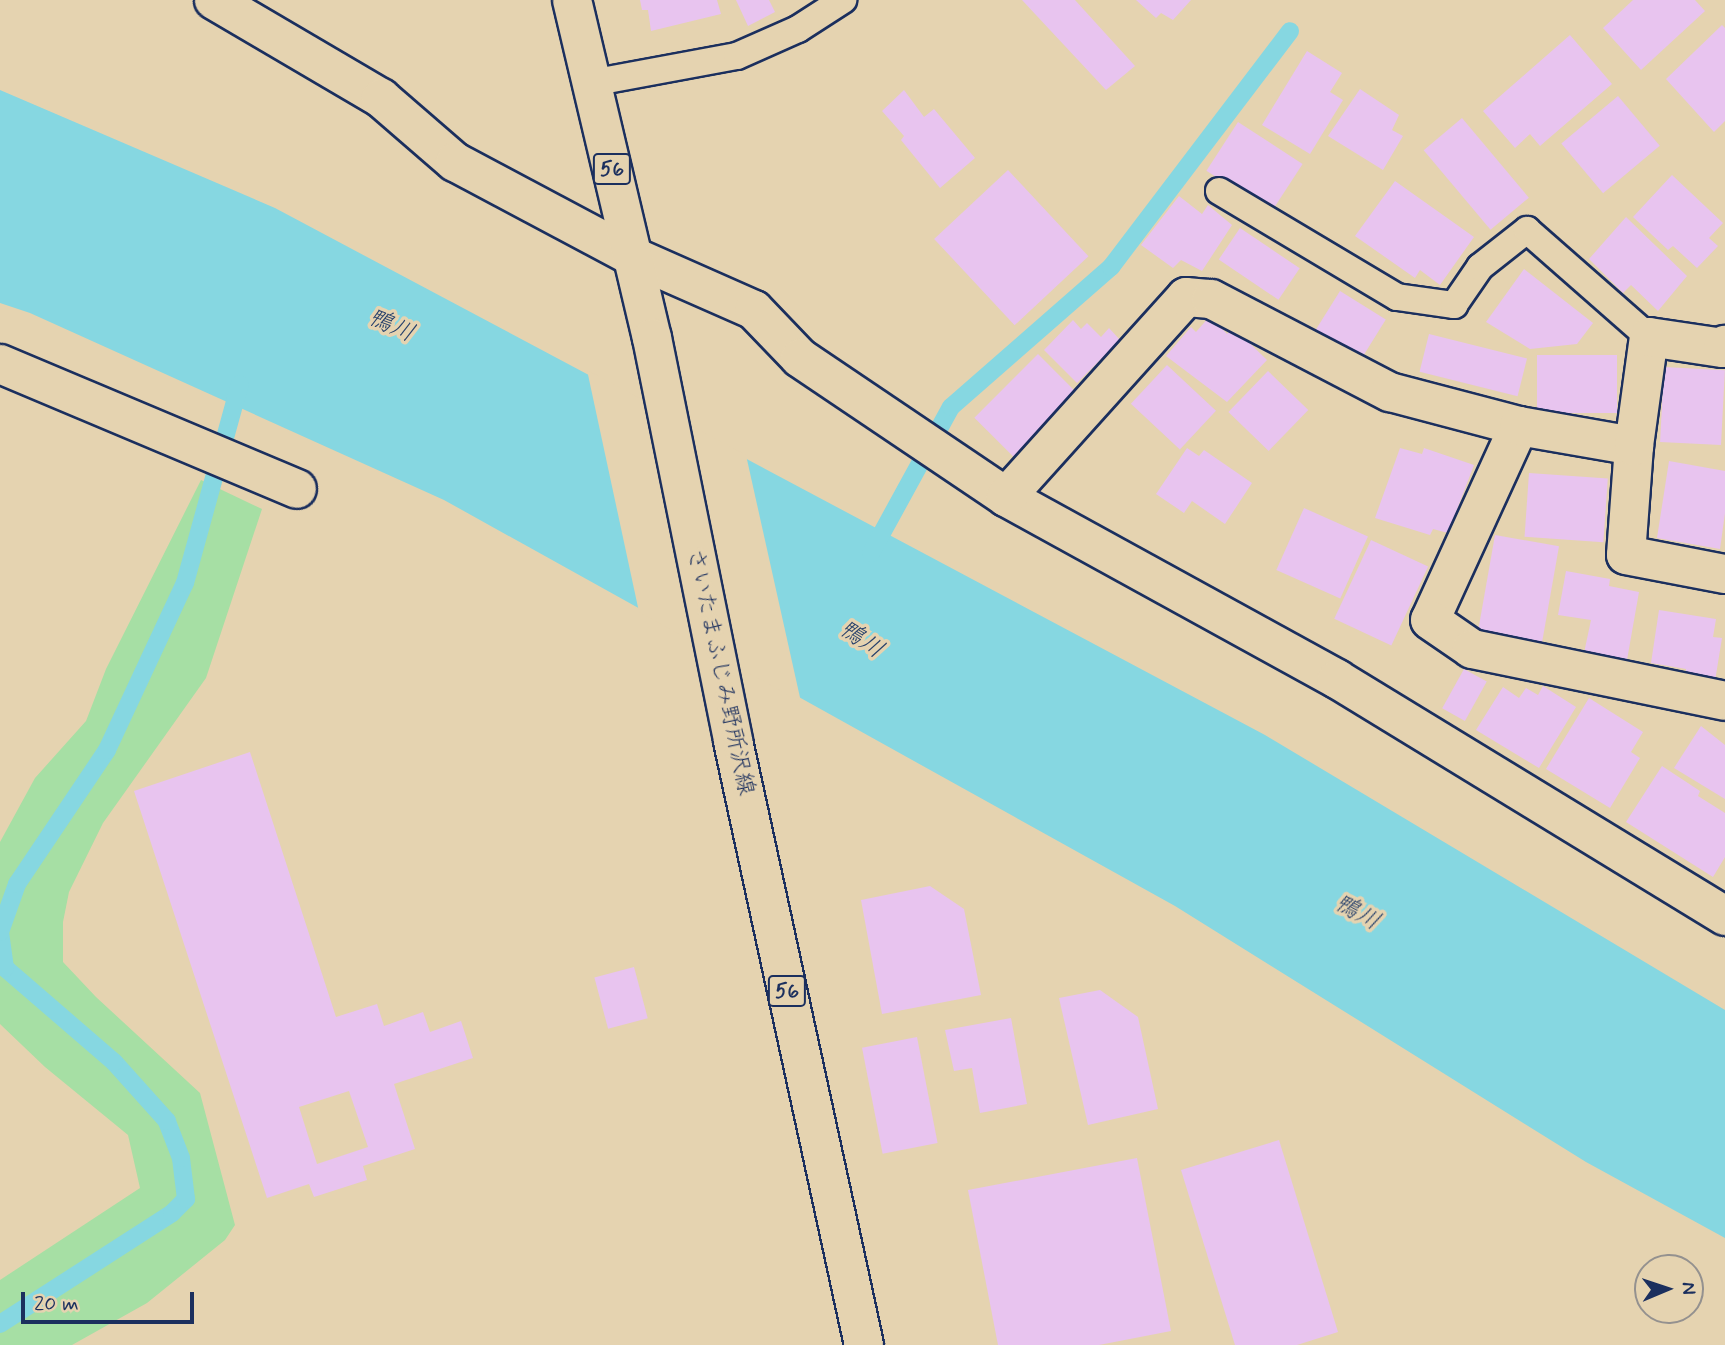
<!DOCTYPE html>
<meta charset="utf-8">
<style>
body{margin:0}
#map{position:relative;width:1725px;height:1345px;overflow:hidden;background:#e5d3b0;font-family:Mynerve,"Klee One",sans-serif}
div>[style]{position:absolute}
.green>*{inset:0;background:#a6dfa4}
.water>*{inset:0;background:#86d7e1}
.pier>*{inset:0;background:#e5d3b0}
.stream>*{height:18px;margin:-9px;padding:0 9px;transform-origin:9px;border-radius:9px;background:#86d7e1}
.building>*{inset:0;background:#e8c4ef;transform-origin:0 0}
.roads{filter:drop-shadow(2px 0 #1b2f5e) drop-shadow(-2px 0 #1b2f5e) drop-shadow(0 2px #1b2f5e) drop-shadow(0 -2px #1b2f5e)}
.service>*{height:26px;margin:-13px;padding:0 13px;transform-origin:13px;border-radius:13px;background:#e5d3b0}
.minor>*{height:38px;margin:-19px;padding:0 19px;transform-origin:19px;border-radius:19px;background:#e5d3b0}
.primary>*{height:38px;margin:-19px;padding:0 19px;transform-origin:19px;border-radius:19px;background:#e5d3b0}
span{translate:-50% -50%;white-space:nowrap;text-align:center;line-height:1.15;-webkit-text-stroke:7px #e5d3b0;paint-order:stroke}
.shield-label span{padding:2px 5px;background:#e5d3b0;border:2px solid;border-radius:5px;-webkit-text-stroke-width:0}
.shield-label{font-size:21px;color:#1b2f5e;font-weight:700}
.street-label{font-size:23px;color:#1b2f5e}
.water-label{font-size:24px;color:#26406b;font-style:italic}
.north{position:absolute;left:1634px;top:1254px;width:70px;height:70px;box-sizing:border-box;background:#e5d3b0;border:2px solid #94918f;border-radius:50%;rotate:88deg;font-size:19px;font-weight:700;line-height:28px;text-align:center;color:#1b2f5e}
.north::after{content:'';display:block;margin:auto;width:24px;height:32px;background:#1b2f5e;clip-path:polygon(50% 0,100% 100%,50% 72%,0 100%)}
.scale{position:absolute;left:21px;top:1292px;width:173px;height:32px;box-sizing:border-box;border:4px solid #1b2f5e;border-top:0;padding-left:9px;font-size:21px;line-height:24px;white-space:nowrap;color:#1b2f5e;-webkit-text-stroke:5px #e5d3b0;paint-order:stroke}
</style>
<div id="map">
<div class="green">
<i style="clip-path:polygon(201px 480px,262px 509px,206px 678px,103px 823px,69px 892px,63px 922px,63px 962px,96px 997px,200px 1093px,235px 1225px,225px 1240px,147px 1303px,72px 1345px,0 1345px,0 1280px,140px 1188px,128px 1135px,45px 1067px,0 1024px,0 842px,35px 778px,86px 721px,106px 669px)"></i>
</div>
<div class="water">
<i style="clip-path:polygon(0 90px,275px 208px,1265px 735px,1725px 1010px,1725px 1238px,1586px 1162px,1175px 906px,444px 500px,30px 313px,0 303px)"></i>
</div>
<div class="pier">
<i style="clip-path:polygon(587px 370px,746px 455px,801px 702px,639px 612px)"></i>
</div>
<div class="stream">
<i style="left:871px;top:553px;width:166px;rotate:-61.3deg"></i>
<i style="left:951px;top:407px;width:213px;rotate:-41.2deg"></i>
<i style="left:1111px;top:267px;width:296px;rotate:-52.8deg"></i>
<i style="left:0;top:1324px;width:205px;rotate:-32.8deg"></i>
<i style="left:172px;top:1213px;width:20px;rotate:-45deg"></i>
<i style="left:186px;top:1199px;width:41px;rotate:-97deg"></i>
<i style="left:181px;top:1158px;width:40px;rotate:-111deg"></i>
<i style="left:167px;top:1121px;width:79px;rotate:-131.9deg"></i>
<i style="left:114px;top:1062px;width:144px;rotate:-139.2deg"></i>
<i style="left:5px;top:968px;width:36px;rotate:-98deg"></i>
<i style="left:0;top:932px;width:51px;rotate:-70.5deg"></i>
<i style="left:17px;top:884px;width:161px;rotate:-56.1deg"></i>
<i style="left:107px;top:750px;width:184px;rotate:-65deg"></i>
<i style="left:185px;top:583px;width:206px;rotate:-74.6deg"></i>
</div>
<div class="building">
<i style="clip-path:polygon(640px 0,717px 0,721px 14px,651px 31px,648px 10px,642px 10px)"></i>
<i style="clip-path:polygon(736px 0,769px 0,775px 12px,748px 26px)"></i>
<i style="clip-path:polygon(1022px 0,1075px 0,1135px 66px,1106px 90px)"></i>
<i style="clip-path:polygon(1136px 0,1191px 0,1173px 20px,1161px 13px,1156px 18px)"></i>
<i style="clip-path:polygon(1633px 0,1695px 0,1705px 11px,1641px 70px,1603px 28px)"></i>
<i style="clip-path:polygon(1722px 25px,1725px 28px,1725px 121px,1714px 132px,1666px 79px)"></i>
<i style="clip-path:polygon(1570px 35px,1612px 84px,1540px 146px,1530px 134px,1515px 148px,1483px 111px)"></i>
<i style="clip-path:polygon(1307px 51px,1342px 73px,1330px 92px,1343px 100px,1310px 154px,1262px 125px)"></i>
<i style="clip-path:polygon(1360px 89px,1399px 115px,1392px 130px,1403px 136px,1383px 170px,1328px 136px)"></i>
<i style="clip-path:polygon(904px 90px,924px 117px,934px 109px,975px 158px,940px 188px,901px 140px,904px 136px,882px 111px)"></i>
<i style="left:1618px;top:96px;width:65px;height:74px;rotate:50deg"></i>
<i style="left:1462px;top:118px;width:104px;height:50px;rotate:50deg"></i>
<i style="left:1238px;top:122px;width:77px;height:58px;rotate:33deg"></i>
<i style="left:1008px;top:170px;width:118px;height:101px;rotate:47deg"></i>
<i style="clip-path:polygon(1672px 175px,1723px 223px,1709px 238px,1718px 246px,1697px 268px,1673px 246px,1668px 250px,1633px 217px)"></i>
<i style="clip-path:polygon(1395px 181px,1474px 237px,1440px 285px,1420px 270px,1415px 278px,1355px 236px)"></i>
<i style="clip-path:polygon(1179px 196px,1202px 214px,1208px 205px,1232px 225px,1202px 271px,1181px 260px,1173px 268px,1141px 245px)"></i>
<i style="clip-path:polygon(1626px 217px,1687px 276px,1658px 311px,1631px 285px,1623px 293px,1589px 259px)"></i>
<i style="left:1240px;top:228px;width:72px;height:38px;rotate:34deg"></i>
<i style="clip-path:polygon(1524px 269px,1593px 323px,1577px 344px,1530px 349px,1486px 322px)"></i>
<i style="left:1340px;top:291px;width:54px;height:46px;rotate:32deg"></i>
<i style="clip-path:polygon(1210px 316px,1227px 334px,1233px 327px,1267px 360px,1227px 402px,1166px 356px,1191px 327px,1196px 332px)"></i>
<i style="clip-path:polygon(1073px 320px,1081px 329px,1087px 323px,1101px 337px,1109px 328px,1120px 340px,1077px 383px,1044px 350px)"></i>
<i style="left:1429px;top:334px;width:101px;height:39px;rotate:14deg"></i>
<i style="left:1038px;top:354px;width:55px;height:90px;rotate:45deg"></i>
<i style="left:1537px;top:355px;width:80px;height:58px"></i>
<i style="left:1167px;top:365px;width:67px;height:53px;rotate:43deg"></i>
<i style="left:1664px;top:367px;width:61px;height:75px;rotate:3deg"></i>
<i style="left:1268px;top:371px;width:56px;height:57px;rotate:44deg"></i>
<i style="clip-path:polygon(1187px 448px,1199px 456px,1204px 450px,1252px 483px,1225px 524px,1192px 501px,1184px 513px,1156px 494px)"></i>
<i style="clip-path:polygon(1400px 448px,1422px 454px,1424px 448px,1474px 465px,1448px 533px,1433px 529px,1430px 535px,1375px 518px)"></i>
<i style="clip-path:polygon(1669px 461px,1725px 471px,1725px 513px,1720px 549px,1657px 538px)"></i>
<i style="left:1529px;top:473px;width:79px;height:64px;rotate:4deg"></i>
<i style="left:1304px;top:508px;width:70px;height:68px;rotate:24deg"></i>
<i style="left:1495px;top:535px;width:65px;height:98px;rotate:10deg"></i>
<i style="left:1371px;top:540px;width:63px;height:87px;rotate:25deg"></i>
<i style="clip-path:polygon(1566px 571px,1610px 579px,1609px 586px,1639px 592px,1627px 660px,1584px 653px,1591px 620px,1558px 615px)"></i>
<i style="clip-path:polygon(1659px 610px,1716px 619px,1713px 637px,1722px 638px,1715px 681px,1686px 676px,1686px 669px,1651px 663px)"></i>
<i style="left:1464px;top:669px;width:26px;height:45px;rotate:29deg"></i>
<i style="clip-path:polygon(1543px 686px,1576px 707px,1539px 768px,1476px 730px,1503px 687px,1519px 698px,1526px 688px,1538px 695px)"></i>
<i style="clip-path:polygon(1589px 698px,1643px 732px,1631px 752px,1640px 758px,1610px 808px,1546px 769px)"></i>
<i style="clip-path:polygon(1701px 726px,1725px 745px,1725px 799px,1674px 768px)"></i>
<i style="clip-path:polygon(evenodd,250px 752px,336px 1017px,377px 1004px,384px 1026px,423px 1012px,430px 1032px,461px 1021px,473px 1058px,394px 1084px,415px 1149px,363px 1166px,367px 1180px,314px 1197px,309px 1184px,267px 1198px,134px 791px,250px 752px,349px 1091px,368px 1147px,317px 1164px,299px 1107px,349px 1091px)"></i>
<i style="clip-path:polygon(1662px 766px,1700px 791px,1698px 796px,1725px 813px,1725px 857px,1713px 877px,1626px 822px)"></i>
<i style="clip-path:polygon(930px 886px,964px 909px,981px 995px,882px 1014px,861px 900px)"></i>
<i style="left:634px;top:967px;width:53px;height:41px;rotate:75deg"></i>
<i style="clip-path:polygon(1100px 990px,1138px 1017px,1158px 1109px,1088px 1125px,1059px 998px)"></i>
<i style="clip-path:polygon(1011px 1018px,1027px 1104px,980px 1113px,972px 1068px,954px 1071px,945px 1030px)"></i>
<i style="left:917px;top:1037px;width:108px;height:56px;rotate:79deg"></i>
<i style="clip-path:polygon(1279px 1140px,1338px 1332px,1297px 1345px,1235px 1345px,1181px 1170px)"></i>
<i style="clip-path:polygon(1137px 1158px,1171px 1331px,1099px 1345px,998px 1345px,968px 1190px)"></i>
</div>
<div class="roads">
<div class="service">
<i style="left:591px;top:83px;width:148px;rotate:-10.5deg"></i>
<i style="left:737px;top:56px;width:67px;rotate:-23.9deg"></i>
<i style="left:798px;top:29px;width:54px;rotate:-32.8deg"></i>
<i style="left:1219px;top:191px;width:207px;rotate:30.8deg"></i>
<i style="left:1397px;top:297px;width:58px;rotate:8deg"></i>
<i style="left:1454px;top:305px;width:46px;rotate:-55.6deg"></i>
<i style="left:1480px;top:267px;width:60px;rotate:-38.2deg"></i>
<i style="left:1527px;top:230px;width:162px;rotate:41.3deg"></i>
</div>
<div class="minor">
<i style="left:214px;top:0;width:194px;rotate:30.4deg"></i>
<i style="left:381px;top:98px;width:98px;rotate:40.9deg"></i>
<i style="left:455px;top:162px;width:203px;rotate:28deg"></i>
<i style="left:634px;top:257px;width:131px;rotate:23.8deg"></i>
<i style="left:754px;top:310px;width:66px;rotate:46.2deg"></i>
<i style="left:800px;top:358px;width:249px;rotate:34deg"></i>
<i style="left:1006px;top:497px;width:378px;rotate:28.8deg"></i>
<i style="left:1337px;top:679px;width:455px;rotate:31.4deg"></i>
<i style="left:0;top:364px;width:322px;rotate:22.8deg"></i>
<i style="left:1519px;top:426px;width:213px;rotate:114.6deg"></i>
<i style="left:1430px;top:620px;width:51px;rotate:34.6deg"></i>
<i style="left:1472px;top:649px;width:258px;rotate:11.6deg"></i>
<i style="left:1634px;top:446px;width:109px;rotate:94.2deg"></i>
<i style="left:1626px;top:555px;width:101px;rotate:10.9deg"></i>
<i style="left:1006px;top:497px;width:269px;rotate:-48deg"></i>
<i style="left:1186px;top:297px;width:25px;rotate:5deg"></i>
<i style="left:1211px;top:299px;width:202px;rotate:27.5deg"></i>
<i style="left:1390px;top:392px;width:133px;rotate:14.8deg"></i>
<i style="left:1519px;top:426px;width:117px;rotate:9.9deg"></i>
<i style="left:1634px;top:446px;width:110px;rotate:-82.2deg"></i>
<i style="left:1649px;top:337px;width:75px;rotate:8.5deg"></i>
<i style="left:1723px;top:348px;width:4px;rotate:-56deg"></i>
</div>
<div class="primary">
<i style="left:572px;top:0;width:347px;rotate:76.7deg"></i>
<i style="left:652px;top:338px;width:411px;rotate:78.6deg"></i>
<i style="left:733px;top:741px;width:618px;rotate:77.76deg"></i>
</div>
</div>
<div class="shield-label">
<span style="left:612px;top:169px">56</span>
<span style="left:787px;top:991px">56</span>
</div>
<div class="street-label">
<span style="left:720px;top:672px;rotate:78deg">さいたまふじみ野所沢線</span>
</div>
<div class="water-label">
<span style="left:391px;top:326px;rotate:24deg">鴨川</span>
<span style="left:861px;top:640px;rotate:34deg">鴨川</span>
<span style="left:1357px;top:913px;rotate:29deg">鴨川</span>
</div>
<div class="north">N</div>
<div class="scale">20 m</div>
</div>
